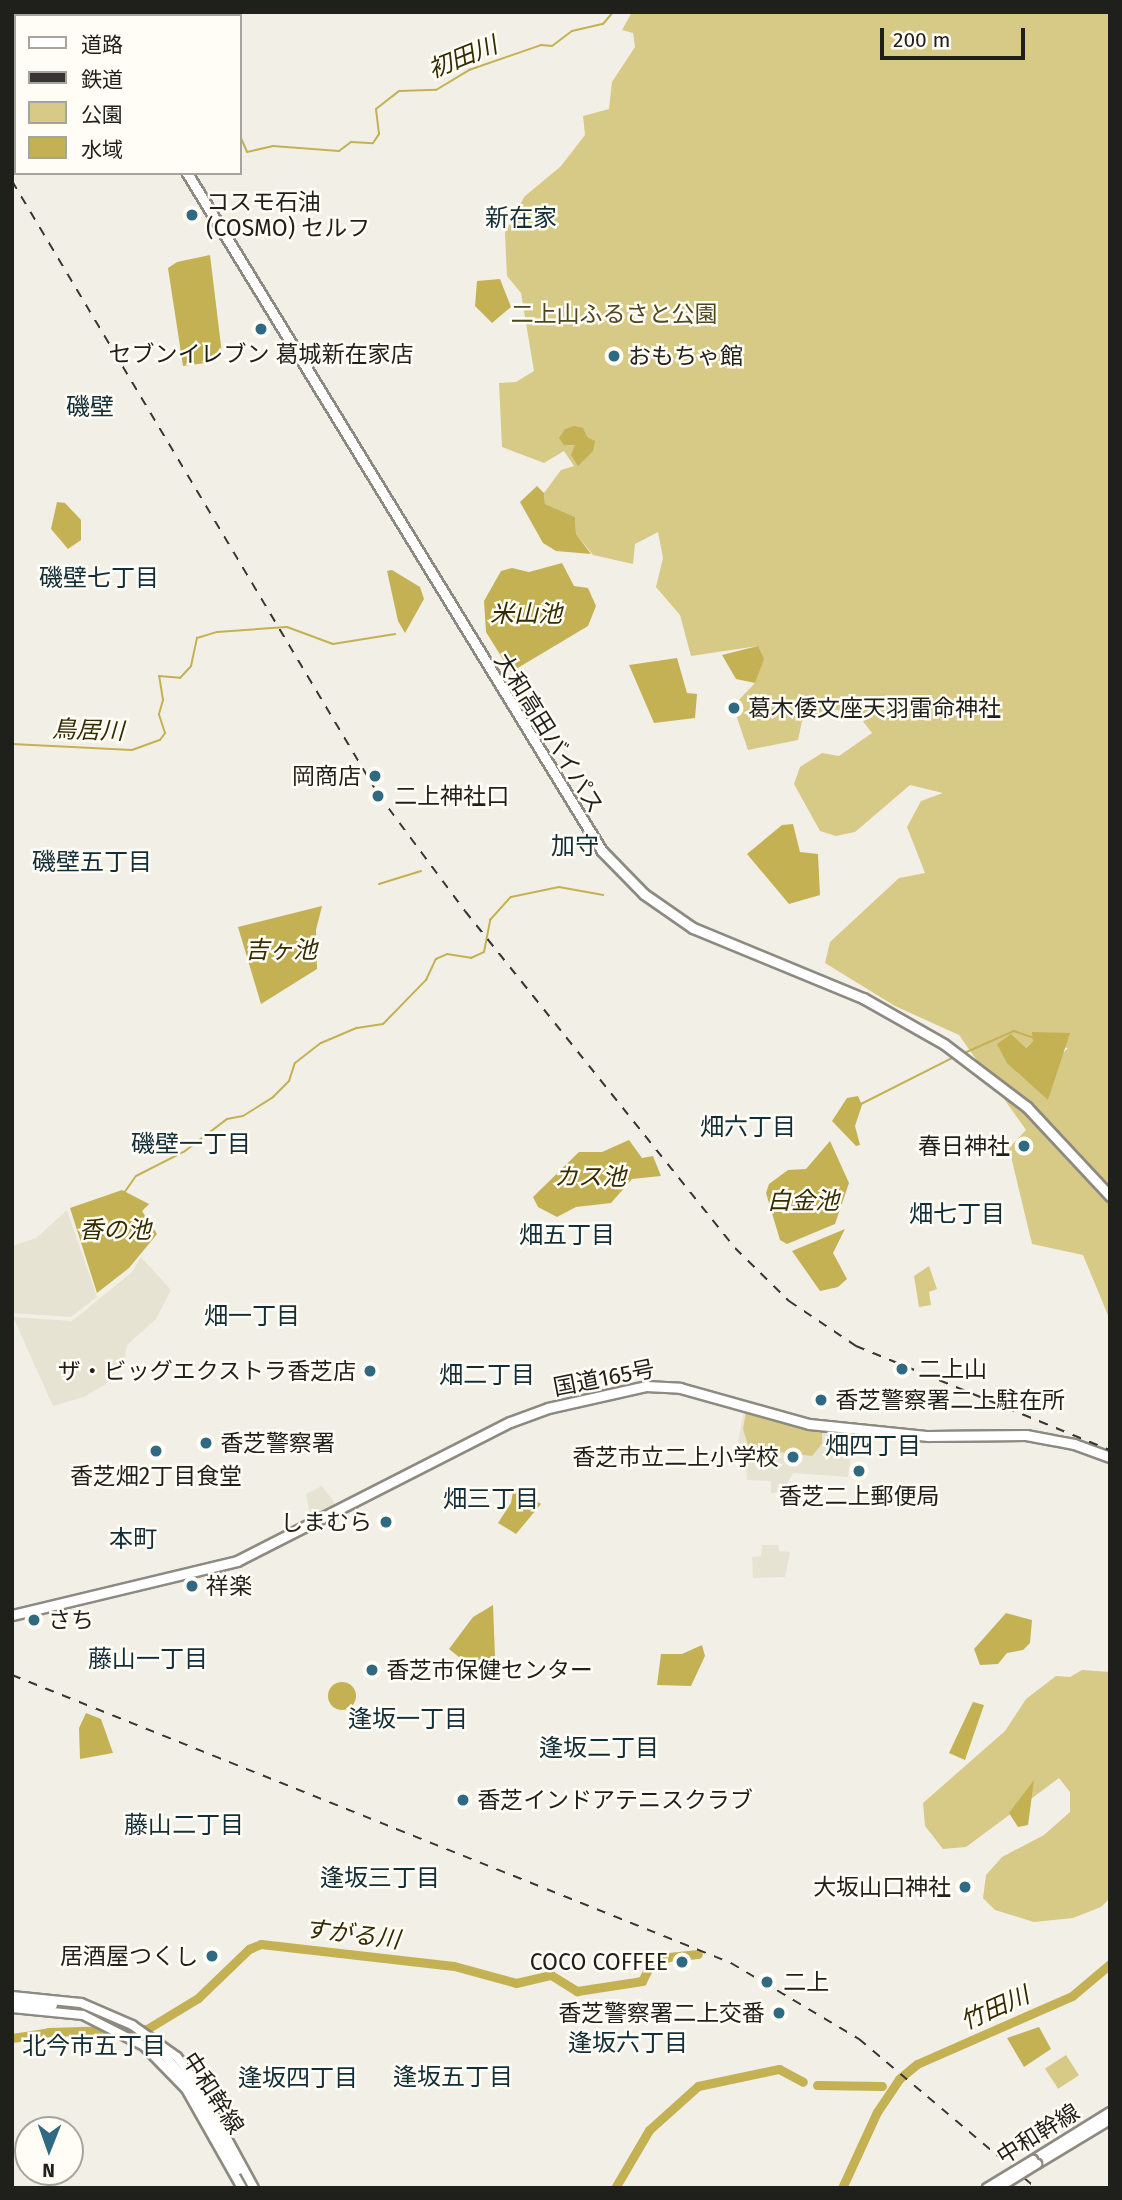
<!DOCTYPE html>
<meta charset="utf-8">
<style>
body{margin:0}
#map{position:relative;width:1122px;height:2200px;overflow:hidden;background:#f2f0e6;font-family:"Fira Sans","Noto Sans JP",sans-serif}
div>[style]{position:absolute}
.built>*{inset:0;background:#e7e3d2}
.green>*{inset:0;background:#d7c986;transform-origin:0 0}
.water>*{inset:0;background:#c4b153}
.round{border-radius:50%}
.stream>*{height:2px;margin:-1px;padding:0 1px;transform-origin:1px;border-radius:1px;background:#c4b153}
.river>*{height:9px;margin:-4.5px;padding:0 4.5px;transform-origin:4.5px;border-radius:4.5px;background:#c4b153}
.roads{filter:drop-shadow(2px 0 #8c8a81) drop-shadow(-2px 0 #8c8a81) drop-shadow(0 2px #8c8a81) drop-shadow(0 -2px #8c8a81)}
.secondary>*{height:8px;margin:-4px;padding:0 4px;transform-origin:4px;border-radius:4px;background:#fff}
.trunk>*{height:9px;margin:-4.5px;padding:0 4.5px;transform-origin:4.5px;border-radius:4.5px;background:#fff}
.rail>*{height:2px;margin-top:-1px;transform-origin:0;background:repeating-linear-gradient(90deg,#373632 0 9px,transparent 0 18px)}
.bridges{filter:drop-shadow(2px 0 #8c8a81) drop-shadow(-2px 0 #8c8a81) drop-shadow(0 2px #8c8a81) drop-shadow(0 -2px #8c8a81)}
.secondary-bridge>*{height:8px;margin:-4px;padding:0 4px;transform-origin:4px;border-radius:4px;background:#fff}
.dots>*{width:19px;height:19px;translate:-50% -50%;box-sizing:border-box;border:4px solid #fffdf5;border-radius:50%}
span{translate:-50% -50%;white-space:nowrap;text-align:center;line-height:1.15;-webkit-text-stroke:5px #fffdf5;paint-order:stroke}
.poi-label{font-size:23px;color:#1f1f1b}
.left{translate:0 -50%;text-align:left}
.right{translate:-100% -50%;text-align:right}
.park-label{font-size:23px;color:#4e461e}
.street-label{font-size:23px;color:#1f1f1b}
.water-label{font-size:24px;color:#342b01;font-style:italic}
.neighbourhood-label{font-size:24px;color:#122e39}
.frame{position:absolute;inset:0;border:14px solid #1f1f1b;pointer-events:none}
.legend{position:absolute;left:14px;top:14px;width:228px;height:161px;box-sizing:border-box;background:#fffdf5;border:2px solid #a5a49e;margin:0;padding:9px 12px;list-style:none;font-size:21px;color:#1f1f1b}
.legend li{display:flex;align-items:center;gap:14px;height:35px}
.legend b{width:35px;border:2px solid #a5a49e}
.north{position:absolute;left:14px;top:2116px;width:70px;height:70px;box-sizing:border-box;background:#fffdf5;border:2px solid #a5a49e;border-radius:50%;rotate:181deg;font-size:19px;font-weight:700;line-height:28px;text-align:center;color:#1f1f1b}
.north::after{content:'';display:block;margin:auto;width:24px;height:32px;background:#2f6a82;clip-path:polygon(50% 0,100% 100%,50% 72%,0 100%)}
.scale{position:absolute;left:880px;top:28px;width:145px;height:32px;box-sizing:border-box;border:4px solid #1f1f1b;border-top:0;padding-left:9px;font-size:21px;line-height:24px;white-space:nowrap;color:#1f1f1b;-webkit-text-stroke:5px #fffdf5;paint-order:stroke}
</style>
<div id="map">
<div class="built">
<i style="clip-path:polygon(67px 1210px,97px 1297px,71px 1317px,12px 1313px,12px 1246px,36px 1238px)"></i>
<i style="clip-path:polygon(141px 1257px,171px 1290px,156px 1319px,127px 1345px,124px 1362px,106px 1384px,84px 1397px,53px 1406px,13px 1317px,72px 1321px,132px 1272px)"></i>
<i style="clip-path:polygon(744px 1411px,833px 1433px,837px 1446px,851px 1452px,848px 1477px,793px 1473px,783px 1492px,771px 1493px,771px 1481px,747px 1480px,746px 1465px,734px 1463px)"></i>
<i style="clip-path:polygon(322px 1486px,336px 1505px,311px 1519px,306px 1494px)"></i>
<i style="clip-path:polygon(762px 1545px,778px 1545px,779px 1551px,790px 1552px,785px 1577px,753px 1578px,752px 1557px,761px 1556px)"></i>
</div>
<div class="green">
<i style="clip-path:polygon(evenodd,632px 12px,1110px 12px,1110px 1320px,1083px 1255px,1032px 1244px,1009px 1148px,1026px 1130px,959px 1035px,895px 1006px,825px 963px,830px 942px,899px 878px,925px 873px,907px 827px,921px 801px,943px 793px,910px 785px,855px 832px,836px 836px,820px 831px,794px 784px,800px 767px,822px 753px,839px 756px,872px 733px,859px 716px,830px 708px,802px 721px,798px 740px,748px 750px,733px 706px,755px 683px,758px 646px,691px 656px,680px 615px,656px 587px,663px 558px,658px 532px,635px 544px,633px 564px,593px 555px,576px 534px,575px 517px,545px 504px,544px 493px,561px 470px,574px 466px,564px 451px,544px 463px,502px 447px,499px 383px,516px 382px,534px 371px,521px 293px,507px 276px,505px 233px,524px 197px,561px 166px,585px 135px,583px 116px,609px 109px,612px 82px,635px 47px,633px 33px,622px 30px,632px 12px,1033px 1041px,1068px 1048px,1059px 1057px,1048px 1099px,1025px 1048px,1033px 1041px)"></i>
<i style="clip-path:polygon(929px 1266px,937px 1289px,929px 1292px,931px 1305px,919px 1307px,914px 1276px)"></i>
<i style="clip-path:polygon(746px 1413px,822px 1432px,822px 1444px,812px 1456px,749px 1448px,743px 1429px)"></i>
<i style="clip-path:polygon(1082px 1670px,1110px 1672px,1110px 1898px,1101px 1907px,1073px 1918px,1034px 1922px,995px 1910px,983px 1898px,986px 1875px,1002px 1857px,1044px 1835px,1070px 1812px,1070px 1792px,1059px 1778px,966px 1847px,943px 1849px,925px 1826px,923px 1803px,1005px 1731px,1026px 1699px,1056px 1676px,1070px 1677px)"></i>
<i style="left:1066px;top:2055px;width:24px;height:25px;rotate:57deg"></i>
</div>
<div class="water">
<i style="clip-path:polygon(210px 255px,222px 354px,214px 362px,183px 366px,168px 268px,177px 262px)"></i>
<i style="clip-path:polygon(500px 279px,511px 307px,492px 323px,475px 306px,477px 281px)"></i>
<i style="clip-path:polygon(574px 426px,583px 428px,587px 437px,595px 441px,593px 451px,578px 466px,571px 455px,575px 445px,564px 445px,559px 438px,565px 429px)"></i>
<i style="clip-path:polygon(537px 486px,544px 493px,545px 504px,575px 517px,576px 534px,591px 554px,556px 551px,543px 543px,520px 502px)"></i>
<i style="clip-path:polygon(57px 502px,65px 503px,81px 520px,81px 540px,68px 549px,51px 529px)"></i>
<i style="clip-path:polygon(562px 563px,574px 586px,588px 588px,596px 606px,588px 626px,511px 672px,486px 632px,484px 601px,501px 571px,512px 568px,529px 572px)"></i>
<i style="clip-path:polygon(392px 570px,420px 587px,424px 599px,405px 633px,398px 621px,387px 571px)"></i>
<i style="clip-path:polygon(758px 646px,764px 659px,755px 683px,736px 679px,722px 655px)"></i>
<i style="clip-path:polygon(677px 658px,687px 693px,697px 694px,695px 718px,654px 723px,629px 665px)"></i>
<i style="clip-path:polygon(793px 824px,800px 852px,818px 854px,820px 895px,789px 904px,747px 854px,782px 825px)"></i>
<i style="clip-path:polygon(322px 906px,316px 930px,317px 969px,261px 1004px,238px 927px)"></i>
<i style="clip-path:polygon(1032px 1032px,1070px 1033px,1048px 1100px,1007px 1063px,997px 1044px,1011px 1034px,1026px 1048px,1033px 1041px)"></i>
<i style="clip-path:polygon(858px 1096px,862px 1105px,855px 1126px,860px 1145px,856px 1146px,832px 1121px,847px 1098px)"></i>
<i style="clip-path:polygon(629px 1140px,642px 1158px,653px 1156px,661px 1176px,632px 1179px,611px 1203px,576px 1207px,557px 1217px,538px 1207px,533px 1197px,579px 1152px,602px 1152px)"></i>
<i style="clip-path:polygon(830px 1141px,849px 1183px,835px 1224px,787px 1244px,780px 1240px,766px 1193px,769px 1184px,788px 1170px,806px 1169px)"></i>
<i style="clip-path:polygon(122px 1190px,149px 1204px,142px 1211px,157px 1234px,129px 1268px,97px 1293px,70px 1208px)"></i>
<i style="clip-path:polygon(845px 1229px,833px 1253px,847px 1279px,838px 1287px,820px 1291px,792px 1251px)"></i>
<i style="clip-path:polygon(514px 1486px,541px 1504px,516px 1534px,498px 1523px,511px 1503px)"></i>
<i style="clip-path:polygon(493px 1605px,495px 1657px,465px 1662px,449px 1649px,473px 1617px)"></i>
<i style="clip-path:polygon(1006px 1613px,1032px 1620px,1030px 1643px,1023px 1650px,1007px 1653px,998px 1664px,980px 1665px,974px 1649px)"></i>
<i style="clip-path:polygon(702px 1645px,705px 1656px,691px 1686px,657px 1685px,661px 1654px,682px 1654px)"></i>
<i class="round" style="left:328px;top:1682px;width:28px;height:28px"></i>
<i style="clip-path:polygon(973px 1702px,984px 1705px,965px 1760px,949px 1753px)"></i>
<i style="clip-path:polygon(86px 1713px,101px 1719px,113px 1753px,80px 1759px,79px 1728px)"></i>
<i style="clip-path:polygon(1034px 1780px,1028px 1825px,1018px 1827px,1009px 1813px)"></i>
<i style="clip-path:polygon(1039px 2027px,1051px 2049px,1024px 2067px,1007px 2038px)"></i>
</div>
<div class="stream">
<i style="left:240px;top:136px;width:17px;rotate:66deg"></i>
<i style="left:247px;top:152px;width:27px;rotate:-13deg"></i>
<i style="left:273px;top:146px;width:66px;rotate:4.3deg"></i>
<i style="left:339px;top:151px;width:15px;rotate:-37deg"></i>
<i style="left:351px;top:142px;width:22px;rotate:3deg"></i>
<i style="left:373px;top:143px;width:11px;rotate:-56deg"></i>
<i style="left:379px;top:134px;width:25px;rotate:-97deg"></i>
<i style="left:376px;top:109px;width:29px;rotate:-38deg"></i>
<i style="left:399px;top:91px;width:37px;rotate:-2deg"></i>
<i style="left:436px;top:90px;width:39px;rotate:-31deg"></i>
<i style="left:469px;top:70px;width:76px;rotate:-19.1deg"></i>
<i style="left:541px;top:45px;width:11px;rotate:5deg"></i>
<i style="left:552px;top:46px;width:25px;rotate:-37deg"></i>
<i style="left:572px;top:31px;width:32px;rotate:-13deg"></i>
<i style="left:603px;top:24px;width:16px;rotate:-50deg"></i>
<i style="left:12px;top:158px;width:4px;rotate:-27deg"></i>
<i style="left:12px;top:744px;width:120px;rotate:2.9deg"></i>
<i style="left:132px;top:750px;width:30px;rotate:-20deg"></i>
<i style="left:160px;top:740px;width:9px;rotate:-54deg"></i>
<i style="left:165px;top:733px;width:20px;rotate:-108deg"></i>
<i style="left:159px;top:714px;width:15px;rotate:-74deg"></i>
<i style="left:163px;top:700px;width:24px;rotate:-99deg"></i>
<i style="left:159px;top:676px;width:21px;rotate:5deg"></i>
<i style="left:180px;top:678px;width:16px;rotate:-47deg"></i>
<i style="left:191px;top:666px;width:29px;rotate:-78deg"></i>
<i style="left:197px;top:638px;width:21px;rotate:-17deg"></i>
<i style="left:217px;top:632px;width:70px;rotate:-4.1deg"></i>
<i style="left:287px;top:627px;width:49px;rotate:20.3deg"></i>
<i style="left:333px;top:644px;width:63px;rotate:-9.2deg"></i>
<i style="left:379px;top:884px;width:44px;rotate:-17.2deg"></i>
<i style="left:962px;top:1054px;width:57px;rotate:-23.9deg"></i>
<i style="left:1014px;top:1031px;width:21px;rotate:19deg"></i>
<i style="left:861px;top:1104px;width:104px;rotate:-26.8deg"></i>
<i style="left:124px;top:1193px;width:21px;rotate:-55deg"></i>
<i style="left:136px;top:1176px;width:55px;rotate:-27deg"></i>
<i style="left:185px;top:1151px;width:53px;rotate:-37.3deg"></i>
<i style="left:227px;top:1119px;width:16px;rotate:-11deg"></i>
<i style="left:243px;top:1116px;width:36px;rotate:-32deg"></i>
<i style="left:273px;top:1097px;width:23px;rotate:-45deg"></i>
<i style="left:289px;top:1081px;width:19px;rotate:-72deg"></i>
<i style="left:295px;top:1063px;width:33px;rotate:-38deg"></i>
<i style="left:321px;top:1043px;width:39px;rotate:-23deg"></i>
<i style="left:357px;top:1028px;width:26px;rotate:-9deg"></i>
<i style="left:383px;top:1024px;width:62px;rotate:-45.7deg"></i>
<i style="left:426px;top:980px;width:23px;rotate:-65deg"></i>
<i style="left:436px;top:959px;width:12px;rotate:-24deg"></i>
<i style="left:447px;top:954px;width:24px;rotate:9deg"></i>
<i style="left:471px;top:958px;width:14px;rotate:-25deg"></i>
<i style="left:484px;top:952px;width:33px;rotate:-79deg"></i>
<i style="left:490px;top:920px;width:31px;rotate:-48deg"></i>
<i style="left:511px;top:897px;width:49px;rotate:-11.8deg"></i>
<i style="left:559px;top:887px;width:45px;rotate:10.3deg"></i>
</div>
<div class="river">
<i style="left:12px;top:2038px;width:36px;rotate:-9deg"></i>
<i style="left:48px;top:2032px;width:99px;rotate:-1.7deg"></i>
<i style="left:147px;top:2029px;width:60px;rotate:-31.3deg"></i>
<i style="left:198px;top:1998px;width:71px;rotate:-43.9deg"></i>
<i style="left:249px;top:1949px;width:13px;rotate:-23deg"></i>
<i style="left:261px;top:1944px;width:194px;rotate:6.5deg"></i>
<i style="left:454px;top:1966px;width:64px;rotate:15.3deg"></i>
<i style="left:516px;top:1983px;width:36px;rotate:-13deg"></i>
<i style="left:551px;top:1975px;width:31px;rotate:32deg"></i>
<i style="left:577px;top:1991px;width:66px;rotate:-8.7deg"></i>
<i style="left:642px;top:1981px;width:16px;rotate:-63deg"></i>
<i style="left:649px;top:1967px;width:22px;rotate:-27deg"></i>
<i style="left:669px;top:1957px;width:29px;rotate:-6deg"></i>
<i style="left:817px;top:2085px;width:65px;rotate:0.9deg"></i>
<i style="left:615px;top:2188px;width:67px;rotate:-59.6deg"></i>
<i style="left:649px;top:2130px;width:66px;rotate:-41.9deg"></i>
<i style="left:698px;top:2086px;width:83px;rotate:-11.9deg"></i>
<i style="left:779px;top:2069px;width:27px;rotate:28deg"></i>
<i style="left:842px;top:2188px;width:84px;rotate:-65.3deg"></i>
<i style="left:877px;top:2112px;width:40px;rotate:-56deg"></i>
<i style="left:899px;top:2079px;width:23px;rotate:-40deg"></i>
<i style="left:917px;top:2064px;width:169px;rotate:-23.7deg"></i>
<i style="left:1072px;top:1996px;width:50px;rotate:-40.1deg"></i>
</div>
<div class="roads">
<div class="secondary">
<i style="left:12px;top:1996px;width:69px;rotate:5.8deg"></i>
<i style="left:81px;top:2003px;width:56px;rotate:23.3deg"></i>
<i style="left:132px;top:2025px;width:55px;rotate:35.4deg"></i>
<i style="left:177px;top:2057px;width:29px;rotate:52deg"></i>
<i style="left:195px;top:2080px;width:123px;rotate:61.4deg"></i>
<i style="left:12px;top:2002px;width:41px;rotate:4.2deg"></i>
<i style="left:12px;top:2008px;width:71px;rotate:5.6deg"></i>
<i style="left:83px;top:2015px;width:68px;rotate:26.9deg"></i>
<i style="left:144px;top:2046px;width:60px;rotate:45.7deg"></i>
<i style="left:186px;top:2089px;width:114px;rotate:60.5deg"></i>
<i style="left:160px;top:2050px;width:46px;rotate:49.4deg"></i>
<i style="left:190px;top:2085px;width:98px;rotate:60deg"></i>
<i style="left:1033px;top:2160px;width:91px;rotate:-31.9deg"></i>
<i style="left:1037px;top:2164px;width:85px;rotate:-31.1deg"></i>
</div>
<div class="trunk">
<i style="left:85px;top:12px;width:4px;rotate:63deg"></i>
<i style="left:187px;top:173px;width:795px;rotate:58.53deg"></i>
<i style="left:602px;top:851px;width:60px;rotate:45.7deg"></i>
<i style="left:644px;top:894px;width:60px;rotate:34.8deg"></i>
<i style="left:693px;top:928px;width:184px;rotate:22.4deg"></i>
<i style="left:863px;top:998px;width:93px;rotate:29.6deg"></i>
<i style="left:944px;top:1044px;width:104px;rotate:37.2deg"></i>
<i style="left:1027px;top:1107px;width:122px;rotate:47deg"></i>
<i style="left:12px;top:1615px;width:231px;rotate:-13.5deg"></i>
<i style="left:237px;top:1561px;width:306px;rotate:-27deg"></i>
<i style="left:510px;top:1422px;width:40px;rotate:-20.2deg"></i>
<i style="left:548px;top:1408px;width:100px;rotate:-12.7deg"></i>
<i style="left:646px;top:1386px;width:34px;rotate:3deg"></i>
<i style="left:680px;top:1388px;width:134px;rotate:15.6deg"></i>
<i style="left:809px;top:1424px;width:120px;rotate:5.8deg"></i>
<i style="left:928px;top:1436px;width:98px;rotate:-0.6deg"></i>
<i style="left:1026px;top:1435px;width:49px;rotate:10.6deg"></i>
<i style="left:1074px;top:1444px;width:38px;rotate:20deg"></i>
</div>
</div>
<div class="rail">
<i style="left:12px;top:181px;width:714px;rotate:59.16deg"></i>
<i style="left:378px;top:794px;width:146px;rotate:53.4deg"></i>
<i style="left:465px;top:911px;width:432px;rotate:51.3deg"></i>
<i style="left:735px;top:1248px;width:76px;rotate:44.5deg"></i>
<i style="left:789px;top:1301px;width:81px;rotate:33.9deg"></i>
<i style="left:856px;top:1346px;width:274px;rotate:22.3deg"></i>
<i style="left:12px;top:1675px;width:775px;rotate:21.83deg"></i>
<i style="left:731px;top:1963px;width:149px;rotate:30.7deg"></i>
<i style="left:859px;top:2039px;width:231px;rotate:40.1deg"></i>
</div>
<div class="bridges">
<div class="secondary-bridge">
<i style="left:987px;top:2188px;width:54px;rotate:-31.3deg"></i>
<i style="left:998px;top:2188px;width:46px;rotate:-31.6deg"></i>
</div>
</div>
<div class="dots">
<i style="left:192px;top:215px;background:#2f6a82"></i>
<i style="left:261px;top:329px;background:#2f6a82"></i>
<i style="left:614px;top:356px;background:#2f6a82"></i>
<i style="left:734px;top:708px;background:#2f6a82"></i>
<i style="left:375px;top:776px;background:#2f6a82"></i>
<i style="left:378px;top:796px;background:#2f6a82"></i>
<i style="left:1024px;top:1146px;background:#2f6a82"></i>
<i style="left:902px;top:1369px;background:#2f6a82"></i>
<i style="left:370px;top:1371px;background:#2f6a82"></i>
<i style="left:821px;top:1400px;background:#2f6a82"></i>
<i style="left:206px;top:1443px;background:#2f6a82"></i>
<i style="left:156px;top:1451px;background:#2f6a82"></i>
<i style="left:793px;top:1457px;background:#2f6a82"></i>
<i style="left:859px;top:1471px;background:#2f6a82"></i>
<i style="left:386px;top:1522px;background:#2f6a82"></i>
<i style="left:192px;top:1586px;background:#2f6a82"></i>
<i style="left:34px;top:1620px;background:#2f6a82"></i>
<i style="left:372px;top:1670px;background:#2f6a82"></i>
<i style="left:463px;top:1800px;background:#2f6a82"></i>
<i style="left:965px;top:1887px;background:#2f6a82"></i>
<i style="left:212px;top:1956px;background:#2f6a82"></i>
<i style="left:682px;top:1962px;background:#2f6a82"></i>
<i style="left:767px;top:1982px;background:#2f6a82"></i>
<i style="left:779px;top:2013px;background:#2f6a82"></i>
</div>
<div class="poi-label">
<span class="left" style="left:206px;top:215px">コスモ石油<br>(COSMO) セルフ</span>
<span style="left:261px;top:354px">セブンイレブン 葛城新在家店</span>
<span class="left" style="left:628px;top:356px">おもちゃ館</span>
<span class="left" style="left:748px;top:708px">葛木倭文座天羽雷命神社</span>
<span class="right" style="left:361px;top:776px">岡商店</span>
<span class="left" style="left:394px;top:796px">二上神社口</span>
<span class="right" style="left:1010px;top:1146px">春日神社</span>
<span class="left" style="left:918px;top:1369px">二上山</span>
<span class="right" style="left:356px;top:1371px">ザ・ビッグエクストラ香芝店</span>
<span class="left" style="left:835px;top:1400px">香芝警察署二上駐在所</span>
<span class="left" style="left:220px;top:1443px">香芝警察署</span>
<span class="right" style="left:779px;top:1457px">香芝市立二上小学校</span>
<span style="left:156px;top:1476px">香芝畑2丁目食堂</span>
<span style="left:859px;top:1496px">香芝二上郵便局</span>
<span class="right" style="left:372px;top:1522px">しまむら</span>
<span class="left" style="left:206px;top:1586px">祥楽</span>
<span class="left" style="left:48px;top:1620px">さち</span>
<span class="left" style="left:386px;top:1670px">香芝市保健センター</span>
<span class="left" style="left:477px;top:1800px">香芝インドアテニスクラブ</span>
<span class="right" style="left:951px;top:1887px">大坂山口神社</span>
<span class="right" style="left:198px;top:1956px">居酒屋つくし</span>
<span class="right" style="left:668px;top:1962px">COCO COFFEE</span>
<span class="left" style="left:783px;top:1982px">二上</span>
<span class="right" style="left:765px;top:2013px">香芝警察署二上交番</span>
</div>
<div class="park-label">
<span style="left:614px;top:314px">二上山ふるさと公園</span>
</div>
<div class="street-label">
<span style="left:549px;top:733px;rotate:58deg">大和高田バイパス</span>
<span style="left:604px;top:1378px;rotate:-11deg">国道165号</span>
<span style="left:213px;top:2093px;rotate:57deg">中和幹線</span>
<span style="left:1038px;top:2134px;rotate:-32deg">中和幹線</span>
</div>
<div class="water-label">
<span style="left:463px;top:58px;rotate:-22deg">初田川</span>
<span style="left:526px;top:615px">米山池</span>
<span style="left:88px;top:731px;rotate:2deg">鳥居川</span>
<span style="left:281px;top:951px">吉ヶ池</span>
<span style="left:590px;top:1178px">カス池</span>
<span style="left:803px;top:1202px">白金池</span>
<span style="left:115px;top:1231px">香の池</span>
<span style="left:352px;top:1935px;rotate:7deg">すがる川</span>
<span style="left:995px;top:2009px;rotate:-24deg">竹田川</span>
</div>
<div class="neighbourhood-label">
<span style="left:521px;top:219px">新在家</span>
<span style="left:90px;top:408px">磯壁</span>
<span style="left:99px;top:579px">磯壁七丁目</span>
<span style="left:575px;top:847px">加守</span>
<span style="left:92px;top:863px">磯壁五丁目</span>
<span style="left:748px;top:1128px">畑六丁目</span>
<span style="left:191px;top:1145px">磯壁一丁目</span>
<span style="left:957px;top:1215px">畑七丁目</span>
<span style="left:567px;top:1236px">畑五丁目</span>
<span style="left:252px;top:1317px">畑一丁目</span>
<span style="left:487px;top:1376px">畑二丁目</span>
<span style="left:873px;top:1447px">畑四丁目</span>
<span style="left:491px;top:1500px">畑三丁目</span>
<span style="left:133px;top:1540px">本町</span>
<span style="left:148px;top:1660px">藤山一丁目</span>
<span style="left:408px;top:1720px">逢坂一丁目</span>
<span style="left:599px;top:1749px">逢坂二丁目</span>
<span style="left:184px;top:1826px">藤山二丁目</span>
<span style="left:380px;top:1879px">逢坂三丁目</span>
<span style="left:628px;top:2044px">逢坂六丁目</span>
<span style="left:94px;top:2047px">北今市五丁目</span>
<span style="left:453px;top:2078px">逢坂五丁目</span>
<span style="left:298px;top:2079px">逢坂四丁目</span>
</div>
<div class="frame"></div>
<ul class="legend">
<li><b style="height:9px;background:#fff"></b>道路</li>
<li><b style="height:9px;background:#373632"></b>鉄道</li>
<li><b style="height:19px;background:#d7c986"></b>公園</li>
<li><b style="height:19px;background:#c4b153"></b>水域</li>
</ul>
<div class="north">N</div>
<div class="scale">200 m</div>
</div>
